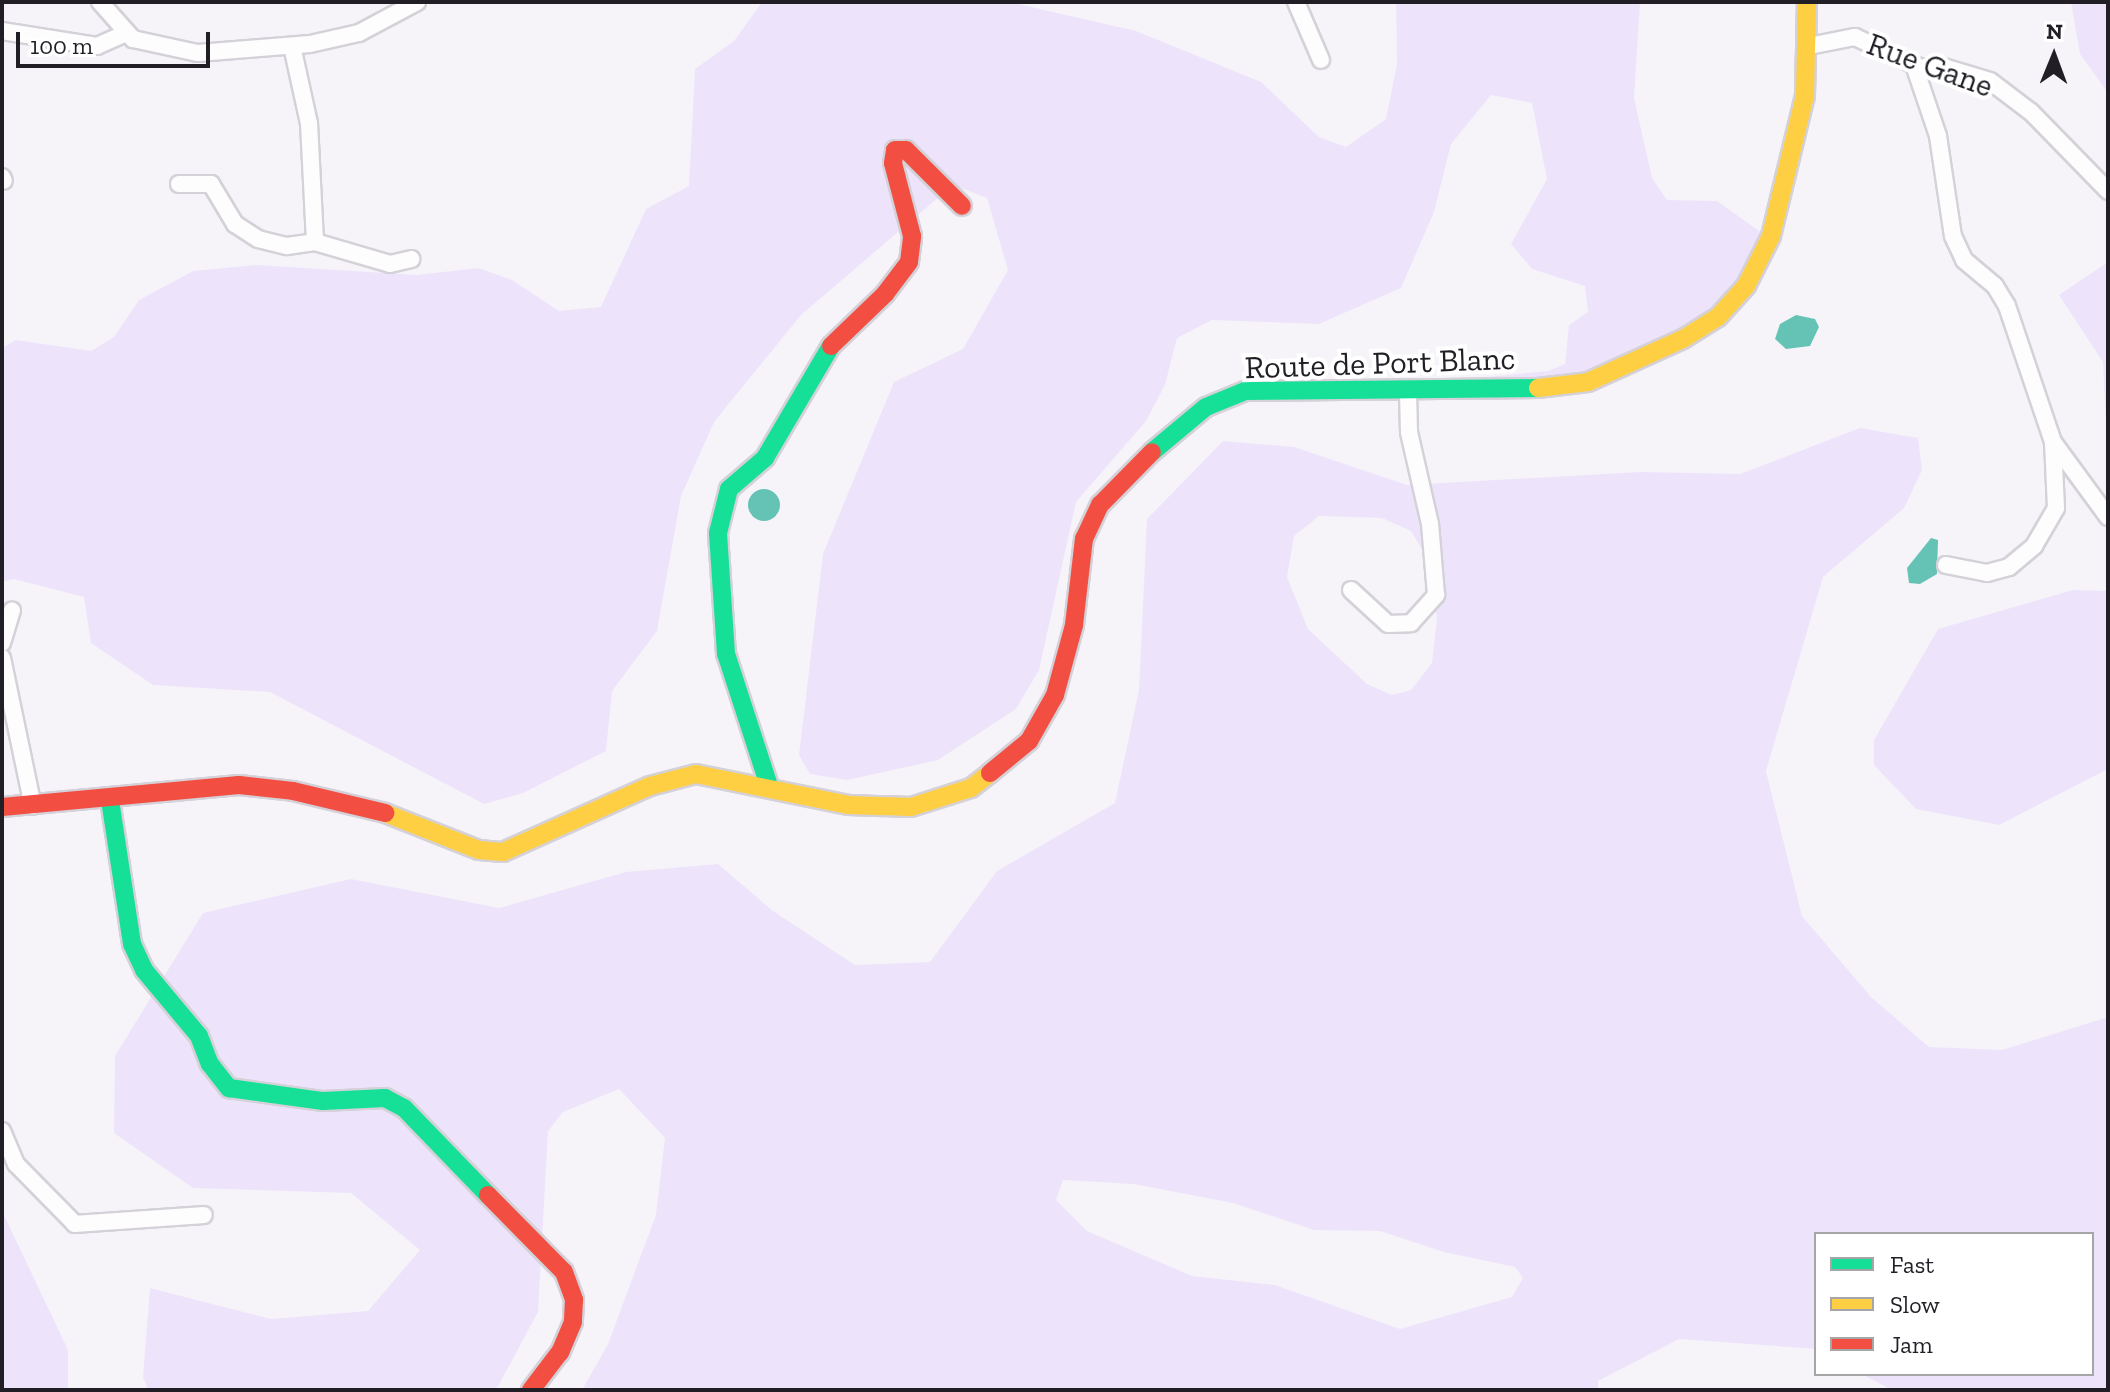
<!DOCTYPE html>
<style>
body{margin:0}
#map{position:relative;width:2110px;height:1392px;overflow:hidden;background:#f6f4f9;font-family:"Zilla Slab",serif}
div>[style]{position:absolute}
.green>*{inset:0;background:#ede4fb}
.water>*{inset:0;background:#65c3b6}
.round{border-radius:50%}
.roads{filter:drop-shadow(2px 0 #d4d1d8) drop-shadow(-2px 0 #d4d1d8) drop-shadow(0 2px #d4d1d8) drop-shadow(0 -2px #d4d1d8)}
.street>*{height:16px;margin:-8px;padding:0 8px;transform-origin:8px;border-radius:8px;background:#fefdfe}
.fast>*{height:18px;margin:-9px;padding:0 9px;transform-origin:9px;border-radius:9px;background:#16e098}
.slow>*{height:18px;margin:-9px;padding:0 9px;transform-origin:9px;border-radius:9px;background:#ffcf43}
.jam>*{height:18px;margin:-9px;padding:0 9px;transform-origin:9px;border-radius:9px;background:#f24e42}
span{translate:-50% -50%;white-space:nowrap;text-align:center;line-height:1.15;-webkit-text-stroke:8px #fff;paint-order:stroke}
.street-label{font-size:32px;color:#211e26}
.frame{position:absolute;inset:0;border:4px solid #211e26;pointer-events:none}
.legend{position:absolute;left:1814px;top:1232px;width:280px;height:144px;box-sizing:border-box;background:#fff;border:2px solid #a6a5a8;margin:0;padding:10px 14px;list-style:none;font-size:24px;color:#211e26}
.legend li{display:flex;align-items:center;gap:16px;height:40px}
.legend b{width:40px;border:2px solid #a6a5a8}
.north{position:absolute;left:2014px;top:16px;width:80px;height:80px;-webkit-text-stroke:6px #fff;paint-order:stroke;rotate:1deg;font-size:22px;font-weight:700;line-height:32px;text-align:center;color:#211e26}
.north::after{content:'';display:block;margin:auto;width:28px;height:36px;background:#211e26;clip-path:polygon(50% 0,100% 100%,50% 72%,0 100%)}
.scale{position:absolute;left:16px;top:32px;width:194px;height:36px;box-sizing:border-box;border:4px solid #211e26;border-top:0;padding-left:10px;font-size:24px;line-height:28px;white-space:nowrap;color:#211e26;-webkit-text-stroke:6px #fff;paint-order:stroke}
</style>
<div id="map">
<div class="green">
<i style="clip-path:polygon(762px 2px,1009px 2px,1136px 31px,1261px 82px,1319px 137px,1346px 147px,1386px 119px,1397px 64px,1396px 2px,1640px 2px,1634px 98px,1652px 178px,1667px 200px,1717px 201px,1766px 236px,1723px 302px,1689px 325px,1620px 360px,1572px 375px,1485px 384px,1486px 377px,1548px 371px,1565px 364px,1569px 325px,1588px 312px,1585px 286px,1532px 269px,1511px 244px,1547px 179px,1532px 103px,1491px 95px,1451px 144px,1434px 212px,1401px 288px,1319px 324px,1212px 320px,1177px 338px,1165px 385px,1146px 421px,1076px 502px,1039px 670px,1016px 709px,938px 760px,847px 780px,810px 774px,799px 755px,823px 554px,894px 382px,963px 349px,1008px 270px,987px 198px,953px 185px,801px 315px,714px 422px,681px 496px,657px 631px,612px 691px,606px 751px,523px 793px,484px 804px,270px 692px,153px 685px,91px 643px,84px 597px,14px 579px,2px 582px,2px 348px,16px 340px,91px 351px,114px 337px,139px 300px,193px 271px,257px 265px,417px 275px,478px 268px,512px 280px,559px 311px,601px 307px,646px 209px,689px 186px,695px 69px,734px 41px)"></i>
<i style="clip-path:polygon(2071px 2px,2108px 2px,2108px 93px,2080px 54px)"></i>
<i style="clip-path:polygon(2108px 262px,2108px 466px,2103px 362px,2059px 295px)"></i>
<i style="clip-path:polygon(evenodd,1860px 428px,1918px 438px,1922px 470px,1904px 508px,1823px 577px,1766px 771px,1802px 916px,1871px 997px,1929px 1047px,2002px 1050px,2108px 1017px,2108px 1390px,1892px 1390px,1862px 1374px,2092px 1374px,2092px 1234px,1816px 1234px,1816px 1349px,1679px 1339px,1598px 1381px,1598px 1390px,582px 1390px,608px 1344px,656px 1215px,665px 1138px,619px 1089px,563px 1112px,548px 1131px,538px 1312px,496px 1390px,148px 1390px,143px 1377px,150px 1288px,271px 1319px,368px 1311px,420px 1250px,351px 1193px,193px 1188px,114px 1133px,115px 1056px,203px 913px,351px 879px,499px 908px,626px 872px,718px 864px,773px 911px,855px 965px,930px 962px,997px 871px,1115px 803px,1139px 690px,1147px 519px,1223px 441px,1294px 447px,1407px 485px,1640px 472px,1740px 474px,1860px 428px,1319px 516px,1382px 518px,1411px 531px,1427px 558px,1437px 618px,1432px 663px,1411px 690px,1392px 695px,1367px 684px,1308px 629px,1287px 577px,1294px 536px,1319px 516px,1860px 428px,1063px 1180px,1134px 1184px,1233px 1203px,1314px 1230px,1380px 1231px,1444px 1252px,1515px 1267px,1523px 1278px,1512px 1297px,1400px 1329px,1275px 1285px,1192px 1276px,1087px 1231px,1056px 1200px,1063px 1180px)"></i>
<i style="clip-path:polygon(2073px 590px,2108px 591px,2108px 769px,1999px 825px,1916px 809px,1874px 765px,1874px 740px,1938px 629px)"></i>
<i style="clip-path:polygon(2px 1211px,68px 1350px,68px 1390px,2px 1390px)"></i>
</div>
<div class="water">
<i style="clip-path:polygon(1796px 315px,1815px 319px,1819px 327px,1810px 346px,1786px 349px,1775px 339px,1780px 324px)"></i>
<i class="round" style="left:748px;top:489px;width:32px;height:32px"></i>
<i style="clip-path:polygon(1931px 538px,1938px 540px,1937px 574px,1920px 584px,1909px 583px,1907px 568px)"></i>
</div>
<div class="roads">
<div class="street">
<i style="left:100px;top:2px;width:50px;rotate:48.3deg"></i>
<i style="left:133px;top:39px;width:66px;rotate:12.2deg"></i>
<i style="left:198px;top:53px;width:112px;rotate:-4.6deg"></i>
<i style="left:310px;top:44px;width:50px;rotate:-12.7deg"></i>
<i style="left:359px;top:33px;width:66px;rotate:-28.1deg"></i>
<i style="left:1296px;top:2px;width:63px;rotate:66.7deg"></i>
<i style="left:2px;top:31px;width:96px;rotate:9deg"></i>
<i style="left:97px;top:46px;width:32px;rotate:-24deg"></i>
<i style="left:292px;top:46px;width:79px;rotate:77.6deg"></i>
<i style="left:309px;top:123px;width:119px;rotate:87.1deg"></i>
<i style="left:1809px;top:46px;width:47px;rotate:-11.1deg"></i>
<i style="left:1855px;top:37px;width:73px;rotate:25.2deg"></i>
<i style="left:1921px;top:68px;width:19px;rotate:-6deg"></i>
<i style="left:1940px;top:66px;width:52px;rotate:16.7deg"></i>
<i style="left:1990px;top:81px;width:51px;rotate:37.1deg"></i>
<i style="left:2031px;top:112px;width:110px;rotate:45.7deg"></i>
<i style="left:1914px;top:65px;width:75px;rotate:71.3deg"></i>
<i style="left:1938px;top:136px;width:101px;rotate:81.5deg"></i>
<i style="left:1953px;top:236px;width:26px;rotate:65deg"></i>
<i style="left:1964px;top:260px;width:40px;rotate:40deg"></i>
<i style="left:1995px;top:286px;width:23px;rotate:59deg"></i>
<i style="left:2007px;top:306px;width:144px;rotate:71.3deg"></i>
<i style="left:2053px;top:442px;width:93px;rotate:53.7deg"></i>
<i style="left:2px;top:177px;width:4px;rotate:63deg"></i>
<i style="left:179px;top:184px;width:32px"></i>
<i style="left:211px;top:184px;width:47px;rotate:59deg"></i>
<i style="left:235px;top:224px;width:27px;rotate:33deg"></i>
<i style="left:258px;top:239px;width:30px;rotate:14deg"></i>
<i style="left:287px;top:246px;width:28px;rotate:-8deg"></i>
<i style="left:315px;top:242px;width:78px;rotate:16.3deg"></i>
<i style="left:390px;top:264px;width:22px;rotate:-13deg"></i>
<i style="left:1946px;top:565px;width:42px;rotate:11deg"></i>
<i style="left:1987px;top:573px;width:23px;rotate:-15deg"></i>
<i style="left:2009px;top:567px;width:33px;rotate:-40deg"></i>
<i style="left:2034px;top:546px;width:44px;rotate:-59.9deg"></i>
<i style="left:2056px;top:508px;width:65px;rotate:-92.6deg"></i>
<i style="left:1351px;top:590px;width:50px;rotate:42.6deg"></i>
<i style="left:1388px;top:624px;width:23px;rotate:-2deg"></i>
<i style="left:1411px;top:623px;width:38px;rotate:-48deg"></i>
<i style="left:1436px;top:595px;width:71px;rotate:-94.8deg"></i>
<i style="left:1430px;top:524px;width:94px;rotate:-102.9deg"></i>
<i style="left:1409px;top:432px;width:42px;rotate:-91.4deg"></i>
<i style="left:2px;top:643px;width:34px;rotate:-73deg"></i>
<i style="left:2px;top:658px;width:151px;rotate:78.2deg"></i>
<i style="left:2px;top:1131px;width:36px;rotate:67deg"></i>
<i style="left:16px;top:1164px;width:84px;rotate:45.5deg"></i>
<i style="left:75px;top:1224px;width:129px;rotate:-4deg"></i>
</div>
<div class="fast">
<i style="left:1152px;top:452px;width:70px;rotate:-39.8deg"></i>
<i style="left:1206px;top:407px;width:42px;rotate:-22.3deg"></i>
<i style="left:1245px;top:391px;width:293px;rotate:-0.6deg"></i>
<i style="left:769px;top:786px;width:139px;rotate:-108deg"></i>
<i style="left:726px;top:654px;width:121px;rotate:-93.8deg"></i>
<i style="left:718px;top:533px;width:45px;rotate:-76deg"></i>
<i style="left:729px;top:489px;width:48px;rotate:-40.7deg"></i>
<i style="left:765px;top:458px;width:130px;rotate:-59.5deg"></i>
<i style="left:110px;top:800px;width:146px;rotate:81.3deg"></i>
<i style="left:132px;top:944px;width:29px;rotate:65deg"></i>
<i style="left:144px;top:970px;width:86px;rotate:50.2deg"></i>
<i style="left:199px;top:1036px;width:30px;rotate:69deg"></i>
<i style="left:210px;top:1064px;width:31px;rotate:52deg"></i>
<i style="left:229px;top:1088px;width:95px;rotate:7.9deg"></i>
<i style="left:323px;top:1101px;width:62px;rotate:-2.8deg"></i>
<i style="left:385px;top:1098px;width:21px;rotate:28deg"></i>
<i style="left:404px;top:1108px;width:121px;rotate:46deg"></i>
</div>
<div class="slow">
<i style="left:1538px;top:388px;width:50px;rotate:-6.8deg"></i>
<i style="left:1588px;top:382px;width:104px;rotate:-24.4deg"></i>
<i style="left:1683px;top:339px;width:41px;rotate:-32.2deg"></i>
<i style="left:1718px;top:317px;width:42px;rotate:-47.9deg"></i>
<i style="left:1746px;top:286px;width:56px;rotate:-63.4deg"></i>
<i style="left:1771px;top:236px;width:145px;rotate:-76.4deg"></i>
<i style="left:1805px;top:95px;width:93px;rotate:-88.8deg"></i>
<i style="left:385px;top:813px;width:101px;rotate:21.5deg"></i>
<i style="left:479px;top:850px;width:24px;rotate:5deg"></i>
<i style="left:503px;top:852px;width:161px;rotate:-24.2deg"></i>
<i style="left:650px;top:786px;width:48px;rotate:-14.6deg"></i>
<i style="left:696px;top:774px;width:155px;rotate:11.5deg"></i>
<i style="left:848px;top:805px;width:63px;rotate:1.8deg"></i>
<i style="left:911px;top:807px;width:63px;rotate:-17.6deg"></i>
<i style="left:971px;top:788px;width:24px;rotate:-38deg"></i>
</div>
<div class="jam">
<i style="left:831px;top:346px;width:75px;rotate:-43.9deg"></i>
<i style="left:885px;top:294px;width:40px;rotate:-53deg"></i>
<i style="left:909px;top:262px;width:26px;rotate:-83deg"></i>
<i style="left:912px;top:236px;width:75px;rotate:-104.6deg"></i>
<i style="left:893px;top:163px;width:13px;rotate:-81deg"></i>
<i style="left:895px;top:150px;width:11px"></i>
<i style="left:906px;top:150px;width:79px;rotate:45deg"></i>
<i style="left:990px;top:773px;width:50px;rotate:-39.4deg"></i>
<i style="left:1029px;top:741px;width:53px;rotate:-60.5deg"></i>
<i style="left:1055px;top:695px;width:73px;rotate:-74.8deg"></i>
<i style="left:1074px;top:625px;width:87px;rotate:-83.4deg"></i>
<i style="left:1084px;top:539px;width:38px;rotate:-65deg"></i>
<i style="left:1100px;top:505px;width:74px;rotate:-45.5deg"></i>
<i style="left:2px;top:807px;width:238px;rotate:-5.3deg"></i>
<i style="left:239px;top:785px;width:54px;rotate:6.3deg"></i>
<i style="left:293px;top:791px;width:95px;rotate:13.4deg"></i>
<i style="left:488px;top:1195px;width:108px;rotate:45.4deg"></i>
<i style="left:564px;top:1272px;width:30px;rotate:70deg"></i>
<i style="left:574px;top:1300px;width:22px;rotate:93deg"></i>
<i style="left:573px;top:1322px;width:33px;rotate:113deg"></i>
<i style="left:560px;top:1352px;width:48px;rotate:127.3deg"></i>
</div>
</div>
<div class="street-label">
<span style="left:1930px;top:65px;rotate:20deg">Rue Gane</span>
<span style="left:1380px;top:363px;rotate:-2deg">Route de Port Blanc</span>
</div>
<div class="frame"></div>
<ul class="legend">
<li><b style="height:10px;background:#16e098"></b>Fast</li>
<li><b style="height:10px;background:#ffcf43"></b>Slow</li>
<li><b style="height:10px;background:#f24e42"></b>Jam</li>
</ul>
<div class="north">N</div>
<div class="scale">100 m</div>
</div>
